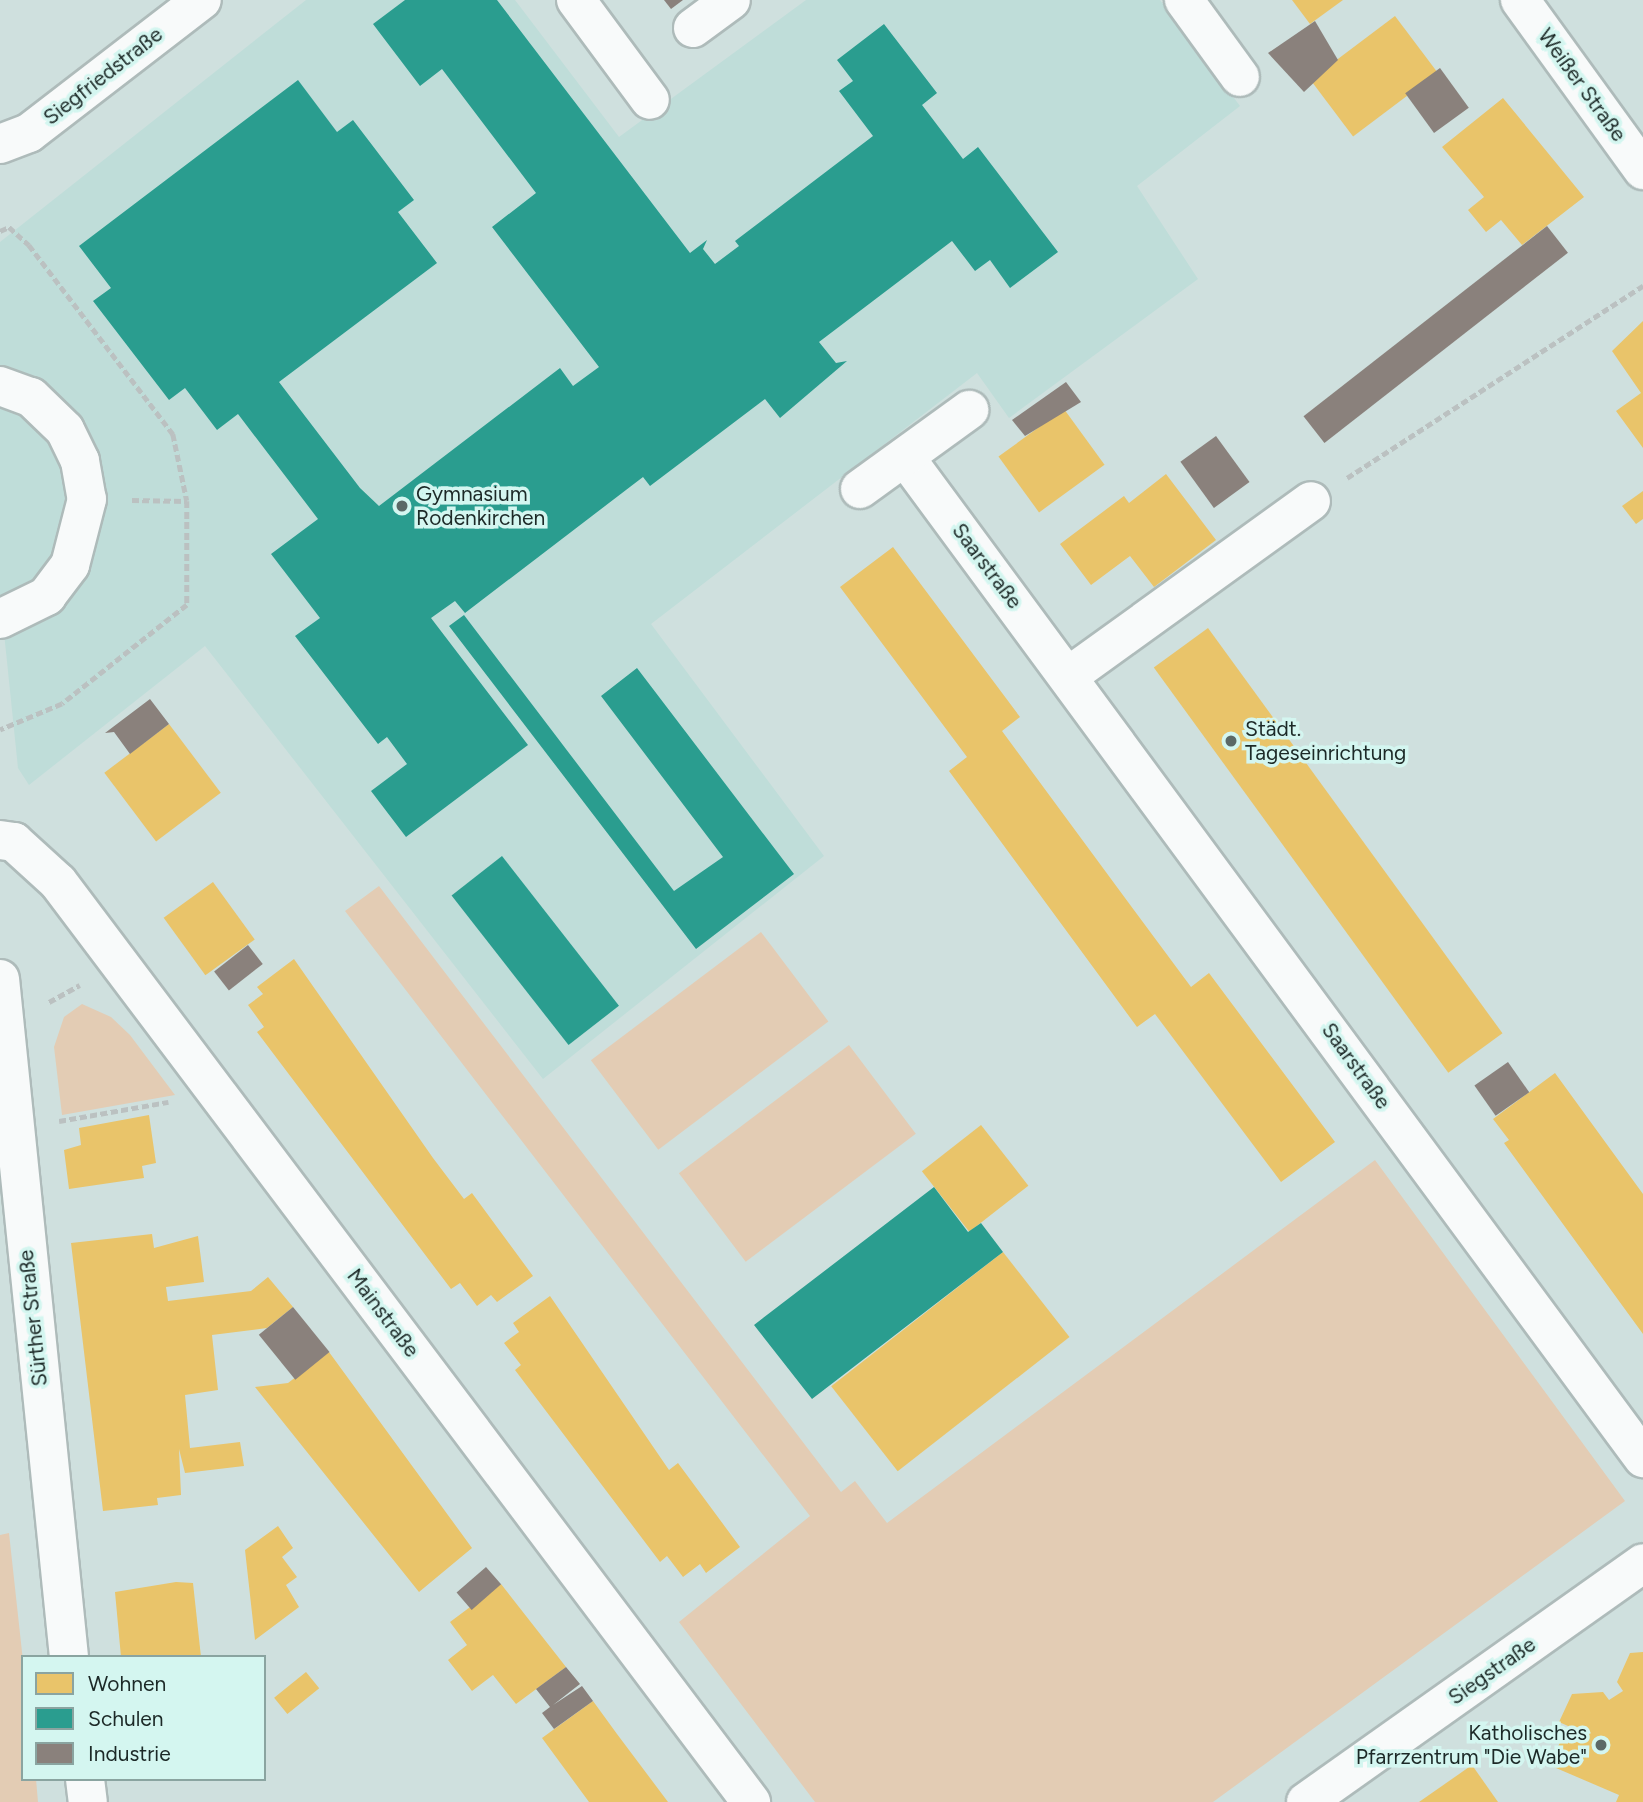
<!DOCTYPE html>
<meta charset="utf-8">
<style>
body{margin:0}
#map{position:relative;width:1643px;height:1802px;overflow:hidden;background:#cfe0de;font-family:Figtree,sans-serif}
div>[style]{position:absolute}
.built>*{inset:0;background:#bfddd9}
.green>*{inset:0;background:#e3ccb4;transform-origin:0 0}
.homes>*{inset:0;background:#e9c46a;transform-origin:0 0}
.schools>*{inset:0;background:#2a9d8f;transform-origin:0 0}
.industry>*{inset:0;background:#8a817c;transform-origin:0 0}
.path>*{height:4.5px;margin-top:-2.25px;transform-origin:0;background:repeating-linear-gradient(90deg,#bbc1c1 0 7px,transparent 0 10.5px)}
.roads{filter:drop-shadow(2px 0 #aebbba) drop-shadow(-2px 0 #aebbba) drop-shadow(0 2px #aebbba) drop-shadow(0 -2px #aebbba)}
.minor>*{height:38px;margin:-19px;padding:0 19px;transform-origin:19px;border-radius:19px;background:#f8fafa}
.dots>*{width:19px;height:19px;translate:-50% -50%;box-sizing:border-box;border:4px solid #d4f6f0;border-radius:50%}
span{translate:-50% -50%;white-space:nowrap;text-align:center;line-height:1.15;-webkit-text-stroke:7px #d4f6f0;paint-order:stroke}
.street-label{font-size:21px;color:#1c2927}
.poi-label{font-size:21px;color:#1c2927}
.left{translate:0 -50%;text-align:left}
.right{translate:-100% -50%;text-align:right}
.legend{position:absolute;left:21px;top:1655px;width:245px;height:126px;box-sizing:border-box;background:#d4f6f0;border:2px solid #8aa4a0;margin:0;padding:9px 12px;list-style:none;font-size:21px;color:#1c2927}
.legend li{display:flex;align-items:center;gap:14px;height:35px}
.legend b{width:35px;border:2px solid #8aa4a0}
</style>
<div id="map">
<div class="built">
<i style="clip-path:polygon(306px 0,515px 0,619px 137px,806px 0,1160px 0,1240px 106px,1137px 186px,1198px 279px,1009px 418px,977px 373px,651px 624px,824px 856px,543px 1079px,205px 646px,29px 785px,18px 768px,0 594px,0 242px)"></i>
</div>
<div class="green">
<i style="clip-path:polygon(379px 886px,841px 1492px,855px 1481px,887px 1523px,1375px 1160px,1625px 1501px,1213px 1802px,815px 1802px,679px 1622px,810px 1516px,345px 911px)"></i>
<i style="left:761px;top:932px;width:112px;height:213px;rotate:53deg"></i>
<i style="clip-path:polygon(82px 1004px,111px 1017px,130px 1035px,175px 1095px,62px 1115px,54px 1047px,64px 1017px)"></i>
<i style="left:849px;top:1045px;width:111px;height:213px;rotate:53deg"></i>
<i style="clip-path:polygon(9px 1533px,23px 1661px,23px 1779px,36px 1779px,38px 1802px,0 1802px,0 1535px)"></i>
</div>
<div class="homes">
<i style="clip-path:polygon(1292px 0,1343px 0,1310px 24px)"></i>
<i style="left:1395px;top:16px;width:71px;height:106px;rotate:53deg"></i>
<i style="clip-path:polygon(1503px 98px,1584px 197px,1522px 245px,1501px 220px,1486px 232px,1468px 210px,1484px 197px,1442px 147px)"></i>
<i style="clip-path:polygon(1643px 321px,1643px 448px,1616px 411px,1641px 393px,1612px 351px)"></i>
<i style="left:1064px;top:409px;width:69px;height:81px;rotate:54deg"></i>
<i style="clip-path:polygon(1166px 474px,1216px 540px,1154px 587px,1130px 556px,1091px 585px,1060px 544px,1124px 496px,1129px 503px)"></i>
<i style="clip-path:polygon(1643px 491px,1643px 519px,1636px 524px,1622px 506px)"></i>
<i style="clip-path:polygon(893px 547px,1020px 717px,1002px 731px,1128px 902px,1191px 987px,1209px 973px,1335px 1142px,1281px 1182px,1155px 1014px,1137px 1027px,949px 771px,967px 757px,840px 587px)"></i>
<i style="left:1208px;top:628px;width:501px;height:67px;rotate:54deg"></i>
<i style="left:169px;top:724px;width:86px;height:81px;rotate:53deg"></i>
<i style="left:213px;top:882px;width:71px;height:61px;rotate:54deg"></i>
<i style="clip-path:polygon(294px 959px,433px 1158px,464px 1199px,472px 1193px,533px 1276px,497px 1302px,491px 1295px,477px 1306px,460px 1283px,451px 1289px,257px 1032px,264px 1027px,248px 1005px,263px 994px,257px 987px)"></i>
<i style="clip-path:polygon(1555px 1073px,1643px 1194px,1643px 1334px,1504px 1143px,1509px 1140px,1493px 1119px)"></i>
<i style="clip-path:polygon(149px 1115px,156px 1163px,142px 1166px,144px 1178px,69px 1189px,64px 1150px,81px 1145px,79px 1128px)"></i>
<i style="left:981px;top:1125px;width:77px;height:75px;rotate:52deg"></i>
<i style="clip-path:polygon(152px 1234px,154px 1248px,198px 1236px,204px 1282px,166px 1287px,168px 1301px,251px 1291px,268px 1277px,293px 1307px,267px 1328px,212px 1335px,218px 1390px,185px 1395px,190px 1448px,240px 1442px,244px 1466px,185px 1473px,179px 1449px,181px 1495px,157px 1498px,158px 1505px,103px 1511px,71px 1243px)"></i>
<i style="left:1003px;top:1252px;width:108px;height:218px;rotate:52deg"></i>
<i style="clip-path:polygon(550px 1296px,669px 1470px,678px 1463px,740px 1547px,706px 1573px,700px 1564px,683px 1577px,667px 1556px,660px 1562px,515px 1370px,521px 1365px,504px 1343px,519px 1332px,513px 1323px)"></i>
<i style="clip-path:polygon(329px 1352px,472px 1548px,419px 1592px,255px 1387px,288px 1383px)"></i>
<i style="clip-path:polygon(278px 1526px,293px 1548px,282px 1557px,297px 1577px,286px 1585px,299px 1607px,255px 1640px,245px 1550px)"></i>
<i style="clip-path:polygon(176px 1582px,193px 1583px,201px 1657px,121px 1657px,115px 1592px)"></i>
<i style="clip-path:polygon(501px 1584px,566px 1667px,516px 1704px,493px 1675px,472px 1691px,448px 1660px,467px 1645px,450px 1622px)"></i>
<i style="clip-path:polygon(1643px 1652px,1643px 1802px,1616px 1802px,1619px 1795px,1549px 1765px,1568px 1726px,1559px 1722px,1572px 1694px,1603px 1692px,1609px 1700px,1623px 1691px,1617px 1682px,1630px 1653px)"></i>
<i style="left:306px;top:1672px;width:21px;height:41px;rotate:51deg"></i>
<i style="clip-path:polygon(593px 1701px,617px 1734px,668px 1802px,589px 1802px,542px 1738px)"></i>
<i style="clip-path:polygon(1472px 1765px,1498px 1802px,1419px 1802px)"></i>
</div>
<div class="schools">
<i style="clip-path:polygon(405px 0,497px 0,690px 253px,707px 240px,703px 249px,715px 264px,739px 246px,735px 241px,873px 136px,839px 91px,853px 81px,837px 60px,884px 24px,937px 93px,922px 105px,963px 159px,978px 147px,1058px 252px,1010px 288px,990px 260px,975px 271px,952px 241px,819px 342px,836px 363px,847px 361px,780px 418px,765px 399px,650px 486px,643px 477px,465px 613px,455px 601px,431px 618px,528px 745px,406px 837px,371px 791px,407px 764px,387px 737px,378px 744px,295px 636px,320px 618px,271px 554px,318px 519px,238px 414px,217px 430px,185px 388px,169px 400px,93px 301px,111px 288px,79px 246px,298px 80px,337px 132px,353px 120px,414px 200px,398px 212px,437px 263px,279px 382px,360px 488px,379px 506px,560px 368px,573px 386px,599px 367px,492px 227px,536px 193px,442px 69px,420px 86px,373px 24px)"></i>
<i style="clip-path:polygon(464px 615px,674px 891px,723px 857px,601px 696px,637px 668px,794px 874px,696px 949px,449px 626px)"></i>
<i style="left:502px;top:856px;width:190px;height:64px;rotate:52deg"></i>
<i style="clip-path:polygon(934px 1187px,968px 1232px,981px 1223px,1003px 1252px,812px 1399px,754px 1325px)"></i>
</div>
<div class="industry">
<i style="clip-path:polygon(664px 0,683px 0,671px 9px)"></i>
<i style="clip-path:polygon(1315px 21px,1338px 60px,1304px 92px,1268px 53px)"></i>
<i style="left:1440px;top:68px;width:49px;height:43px;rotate:54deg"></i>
<i style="left:1547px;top:226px;width:34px;height:309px;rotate:52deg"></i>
<i style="clip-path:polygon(1066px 382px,1081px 402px,1025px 436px,1012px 420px)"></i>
<i style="left:1216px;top:436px;width:57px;height:44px;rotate:54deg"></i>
<i style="clip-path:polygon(150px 699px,169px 724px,130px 754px,114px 732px,105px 733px)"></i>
<i style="left:248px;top:945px;width:24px;height:43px;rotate:52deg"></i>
<i style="left:1508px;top:1062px;width:37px;height:41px;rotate:55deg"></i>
<i style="left:293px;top:1307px;width:58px;height:44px;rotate:51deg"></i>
<i style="left:486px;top:1567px;width:23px;height:39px;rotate:49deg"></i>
<i style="clip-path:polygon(566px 1667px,580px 1684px,553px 1705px,582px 1686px,593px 1701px,554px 1729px,542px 1713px,550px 1707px,536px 1689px)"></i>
</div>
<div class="path">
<i style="left:0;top:231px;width:10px;rotate:-24deg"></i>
<i style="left:9px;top:227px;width:27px;rotate:42deg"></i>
<i style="left:29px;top:245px;width:238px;rotate:52.7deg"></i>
<i style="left:173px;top:434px;width:68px;rotate:78.2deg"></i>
<i style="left:187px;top:501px;width:104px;rotate:90deg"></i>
<i style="left:187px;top:605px;width:159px;rotate:141.6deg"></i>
<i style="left:62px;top:704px;width:67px;rotate:157.2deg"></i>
<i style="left:1347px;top:478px;width:353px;rotate:-33deg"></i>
<i style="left:132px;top:500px;width:55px;rotate:1deg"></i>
<i style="left:49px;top:1002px;width:35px;rotate:-29deg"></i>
<i style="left:59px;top:1121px;width:111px;rotate:-9.9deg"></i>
</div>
<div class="roads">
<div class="minor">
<i style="left:576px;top:0;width:124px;rotate:53.5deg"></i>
<i style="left:1184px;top:0;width:95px;rotate:54deg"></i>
<i style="left:1520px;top:0;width:210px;rotate:54.1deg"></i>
<i style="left:693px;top:28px;width:47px;rotate:-36.4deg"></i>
<i style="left:0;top:144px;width:31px;rotate:-21deg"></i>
<i style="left:29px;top:133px;width:218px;rotate:-37.6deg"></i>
<i style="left:0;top:386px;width:33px;rotate:20deg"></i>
<i style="left:31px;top:397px;width:47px;rotate:44.1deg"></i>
<i style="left:65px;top:430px;width:34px;rotate:64deg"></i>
<i style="left:80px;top:461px;width:39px;rotate:80deg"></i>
<i style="left:87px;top:499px;width:68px;rotate:104.4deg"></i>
<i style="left:70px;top:565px;width:39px;rotate:127deg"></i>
<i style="left:47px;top:596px;width:52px;rotate:153.9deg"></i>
<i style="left:905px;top:457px;width:1244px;rotate:53.6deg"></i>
<i style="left:860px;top:489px;width:135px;rotate:-35.9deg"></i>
<i style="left:1070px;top:675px;width:297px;rotate:-35.8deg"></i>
<i style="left:0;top:840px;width:14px;rotate:8deg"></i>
<i style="left:14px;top:842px;width:59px;rotate:42.3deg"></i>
<i style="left:58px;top:882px;width:1152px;rotate:53.01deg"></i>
<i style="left:0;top:979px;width:682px;rotate:84.19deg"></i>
<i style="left:85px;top:1779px;width:23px;rotate:83deg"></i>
<i style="left:1306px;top:1802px;width:413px;rotate:-35.3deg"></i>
</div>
</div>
<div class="dots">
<i style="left:402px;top:506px;background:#5b6967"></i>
<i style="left:1231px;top:741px;background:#5b6967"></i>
<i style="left:1601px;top:1745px;background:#5b6967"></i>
</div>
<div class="street-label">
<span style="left:103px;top:76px;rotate:-38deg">Siegfriedstraße</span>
<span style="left:1582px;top:85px;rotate:54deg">Weißer Straße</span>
<span style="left:987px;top:566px;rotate:53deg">Saarstraße</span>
<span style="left:1356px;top:1066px;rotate:54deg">Saarstraße</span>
<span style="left:383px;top:1313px;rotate:53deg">Mainstraße</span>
<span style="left:33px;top:1318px;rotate:-96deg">Sürther Straße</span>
<span style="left:1492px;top:1671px;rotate:-35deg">Siegstraße</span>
</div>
<div class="poi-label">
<span class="left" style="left:416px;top:506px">Gymnasium<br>Rodenkirchen</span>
<span class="left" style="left:1245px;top:741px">Städt.<br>Tageseinrichtung</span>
<span class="right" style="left:1587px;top:1745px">Katholisches<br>Pfarrzentrum "Die Wabe"</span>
</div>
<ul class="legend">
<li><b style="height:19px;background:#e9c46a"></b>Wohnen</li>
<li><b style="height:19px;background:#2a9d8f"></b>Schulen</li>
<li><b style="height:19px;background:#8a817c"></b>Industrie</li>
</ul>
</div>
